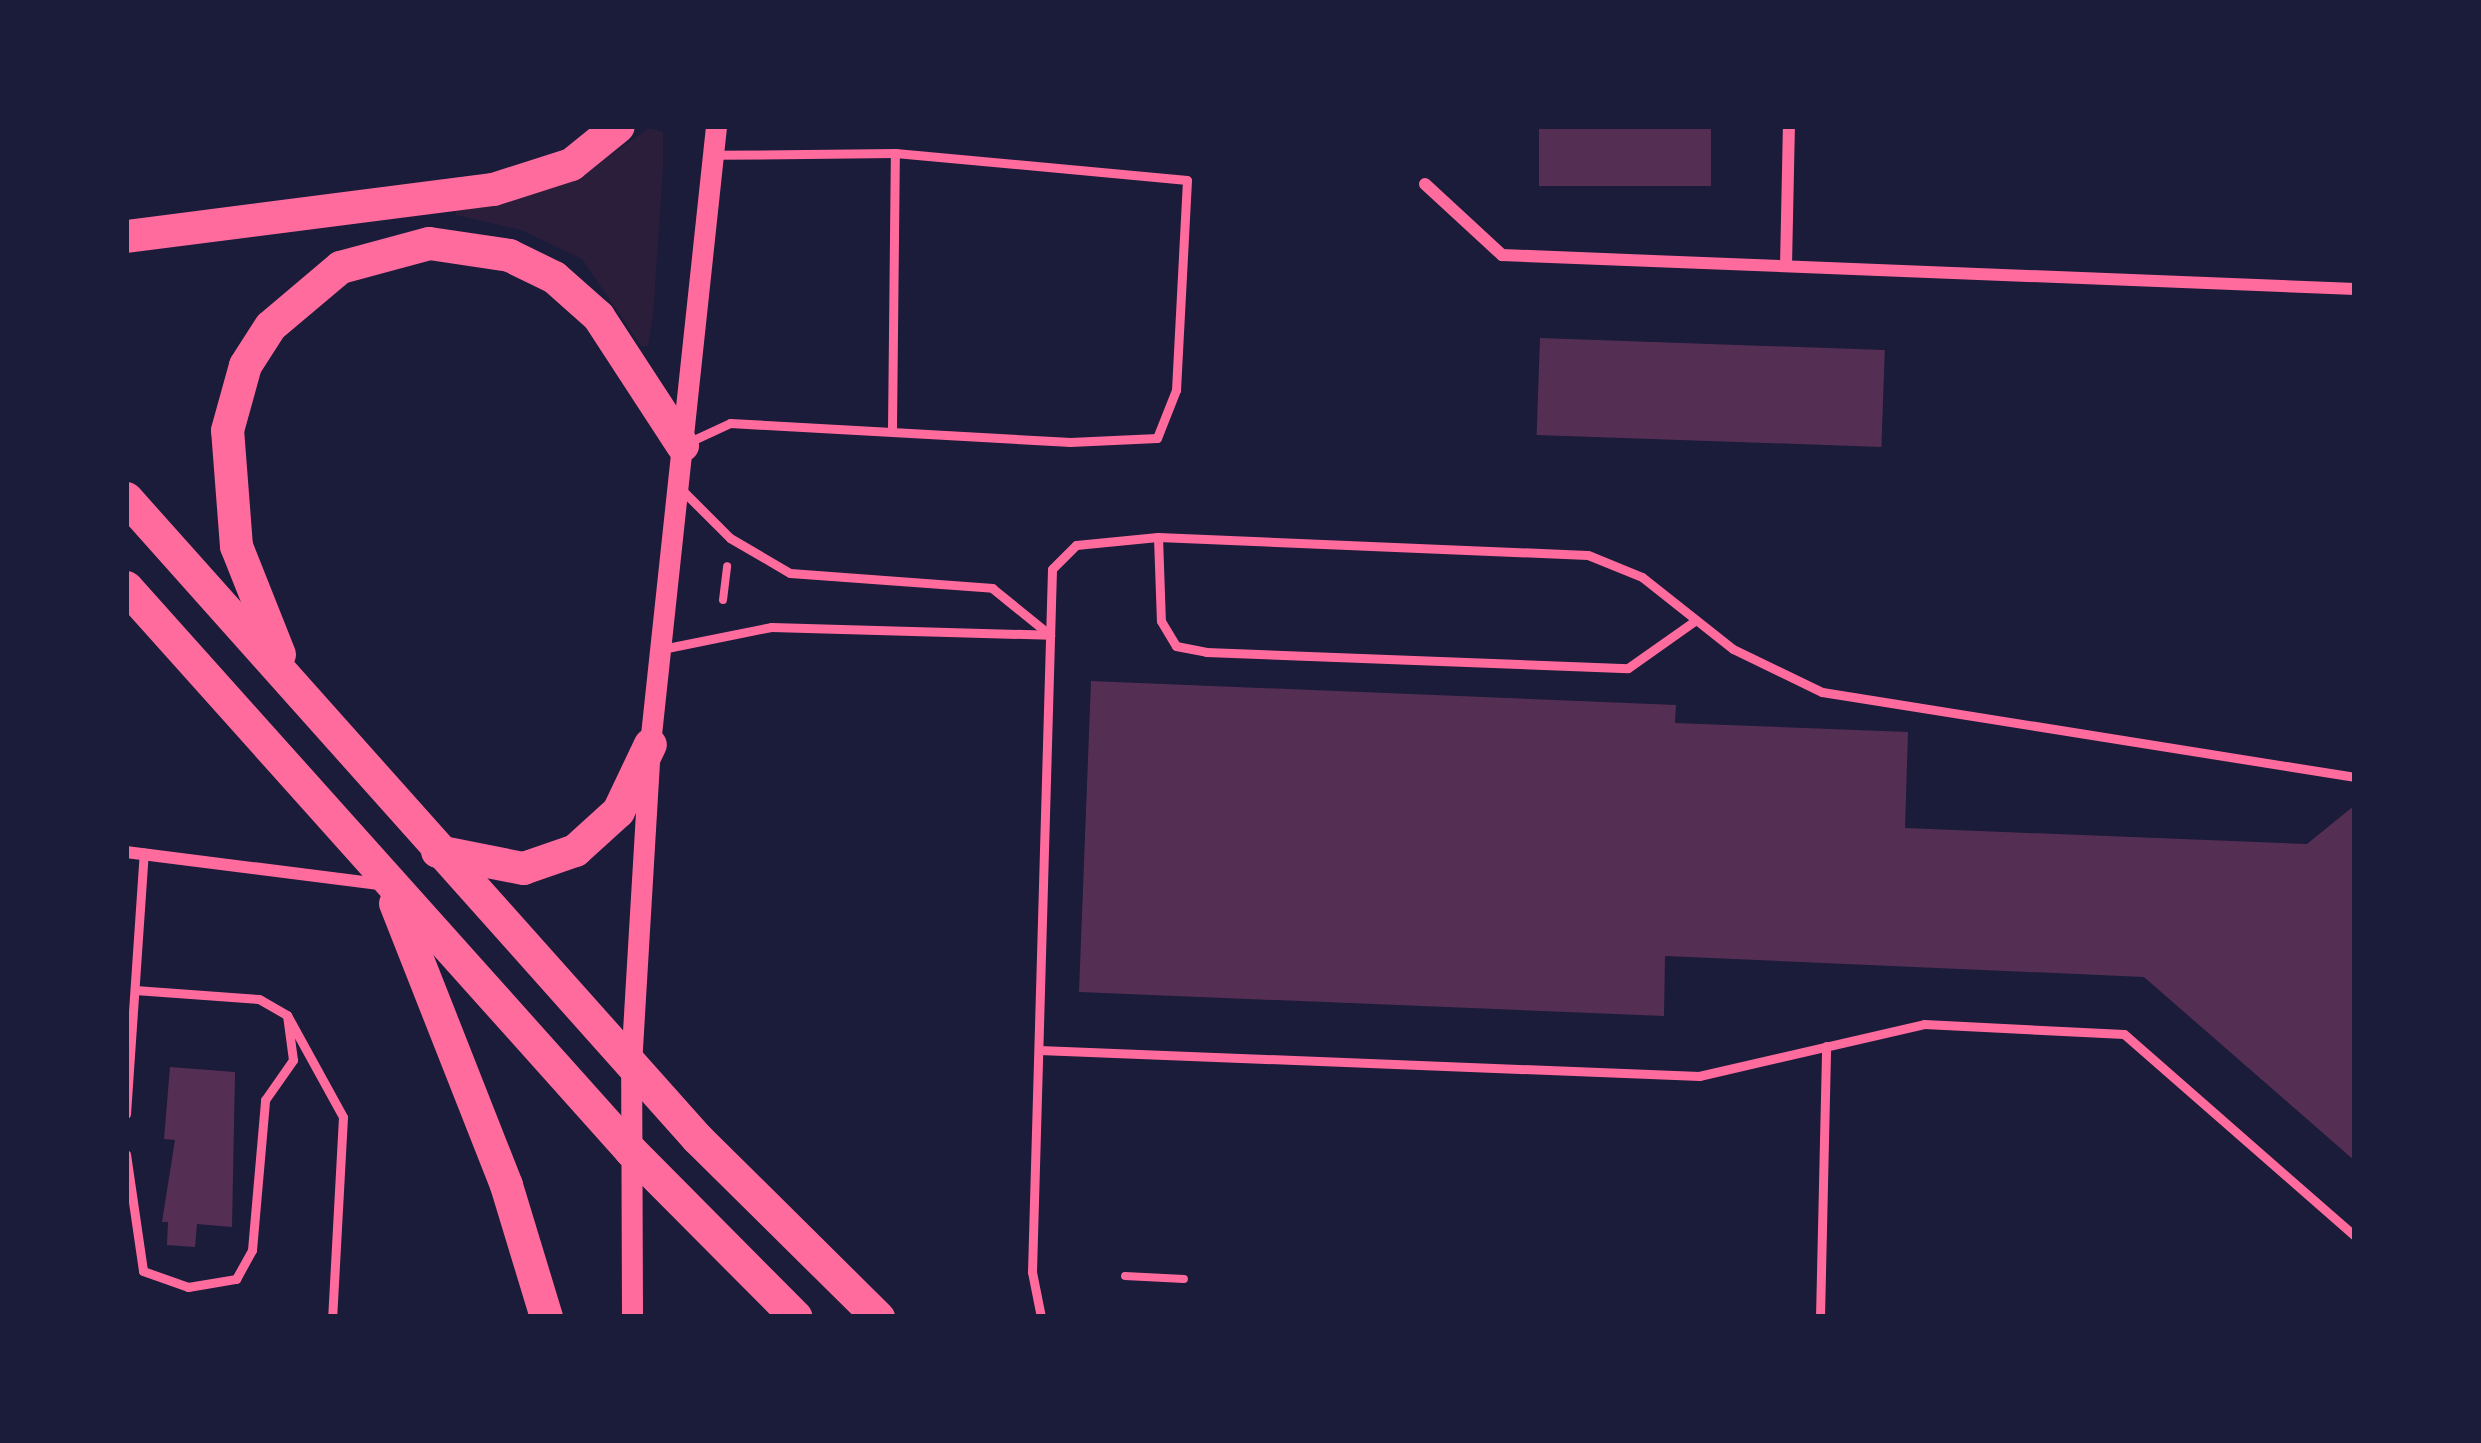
<!DOCTYPE html>
<style>
body{margin:0}
#map{position:relative;width:2481px;height:1443px;overflow:hidden;background:#1b1b3a;font-family:"Space Grotesk",sans-serif}
div>[style]{position:absolute}
.green>*{inset:0;background:#2a1e3b}
.building>*{inset:0;background:#542f53;transform-origin:0 0}
.path>*{height:8px;margin:-4px;padding:0 4px;transform-origin:4px;border-radius:4px;background:#ff6b9d}
.service>*{height:9px;margin:-4.5px;padding:0 4.5px;transform-origin:4.5px;border-radius:4.5px;background:#ff6b9d}
.minor>*{height:12px;margin:-6px;padding:0 6px;transform-origin:6px;border-radius:6px;background:#ff6b9d}
.tertiary>*{height:21px;margin:-10.5px;padding:0 10.5px;transform-origin:10.5px;border-radius:10.5px;background:#ff6b9d}
.trunk>*{height:33px;margin:-16.5px;padding:0 16.5px;transform-origin:16.5px;border-radius:16.5px;background:#ff6b9d}
span{translate:-50% -50%;white-space:nowrap;text-align:center;line-height:1.15;-webkit-text-stroke:9px #1b1b3a;paint-order:stroke}
.frame{position:absolute;inset:0;border:129px solid #1b1b3a;pointer-events:none}
</style>
<div id="map">
<div class="green">
<i style="clip-path:polygon(649px 128px,663px 132px,663px 168px,653px 317px,648px 346px,641px 346px,582px 259px,521px 230px,456px 215px,455px 207px,579px 177px)"></i>
</div>
<div class="building">
<i style="left:1539px;top:126px;width:172px;height:60px"></i>
<i style="left:1540px;top:338px;width:345px;height:97px;rotate:2deg"></i>
<i style="clip-path:polygon(1091px 681px,1676px 705px,1675px 723px,1908px 732px,1905px 828px,2307px 844px,2355px 805px,2355px 1161px,2144px 977px,1665px 956px,1664px 1016px,1079px 992px)"></i>
<i style="clip-path:polygon(170px 1067px,235px 1072px,232px 1227px,197px 1224px,195px 1247px,167px 1245px,168px 1222px,162px 1222px,175px 1140px,164px 1139px)"></i>
</div>
<div class="path">
<i style="left:723px;top:600px;width:34px;rotate:-83deg"></i>
<i style="left:1125px;top:1276px;width:59px;rotate:2.9deg"></i>
</div>
<div class="service">
<i style="left:892px;top:428px;width:275px;rotate:-89.4deg"></i>
<i style="left:687px;top:443px;width:47px;rotate:-24.9deg"></i>
<i style="left:730px;top:423px;width:341px;rotate:3.2deg"></i>
<i style="left:1070px;top:442px;width:87px;rotate:-2.6deg"></i>
<i style="left:1157px;top:438px;width:52px;rotate:-68.4deg"></i>
<i style="left:1176px;top:390px;width:210px;rotate:-87deg"></i>
<i style="left:1187px;top:180px;width:293px;rotate:-174.7deg"></i>
<i style="left:895px;top:153px;width:179px;rotate:179.4deg"></i>
<i style="left:679px;top:487px;width:72px;rotate:45deg"></i>
<i style="left:730px;top:538px;width:69px;rotate:30.3deg"></i>
<i style="left:790px;top:573px;width:203px;rotate:4.2deg"></i>
<i style="left:992px;top:588px;width:75px;rotate:39deg"></i>
<i style="left:1158px;top:537px;width:84px;rotate:88deg"></i>
<i style="left:1161px;top:621px;width:29px;rotate:59deg"></i>
<i style="left:1176px;top:646px;width:31px;rotate:11deg"></i>
<i style="left:1206px;top:652px;width:422px;rotate:2.2deg"></i>
<i style="left:1628px;top:668px;width:83px;rotate:-35.2deg"></i>
<i style="left:662px;top:649px;width:111px;rotate:-11.4deg"></i>
<i style="left:771px;top:627px;width:279px;rotate:1.6deg"></i>
<i style="left:135px;top:990px;width:124px;rotate:4.2deg"></i>
<i style="left:259px;top:999px;width:32px;rotate:30deg"></i>
<i style="left:287px;top:1015px;width:116px;rotate:61.2deg"></i>
<i style="left:343px;top:1117px;width:200px;rotate:93.1deg"></i>
<i style="left:1039px;top:1050px;width:661px;rotate:2.26deg"></i>
<i style="left:1699px;top:1076px;width:231px;rotate:-13deg"></i>
<i style="left:1924px;top:1024px;width:200px;rotate:2.9deg"></i>
<i style="left:2124px;top:1034px;width:307px;rotate:41.2deg"></i>
<i style="left:126px;top:1114px;width:262px;rotate:-86.1deg"></i>
<i style="left:126px;top:1154px;width:118px;rotate:81.7deg"></i>
<i style="left:143px;top:1271px;width:48px;rotate:19.6deg"></i>
<i style="left:188px;top:1287px;width:49px;rotate:-9.5deg"></i>
<i style="left:236px;top:1279px;width:33px;rotate:-61deg"></i>
<i style="left:252px;top:1250px;width:151px;rotate:-85deg"></i>
<i style="left:265px;top:1100px;width:49px;rotate:-55deg"></i>
<i style="left:293px;top:1060px;width:45px;rotate:-97.6deg"></i>
<i style="left:1041px;top:1317px;width:46px;rotate:-101.3deg"></i>
<i style="left:1032px;top:1272px;width:703px;rotate:-88.37deg"></i>
<i style="left:1052px;top:569px;width:34px;rotate:-45deg"></i>
<i style="left:1076px;top:545px;width:82px;rotate:-5.6deg"></i>
<i style="left:1158px;top:537px;width:430px;rotate:2.4deg"></i>
<i style="left:1588px;top:555px;width:58px;rotate:22.2deg"></i>
<i style="left:1642px;top:577px;width:116px;rotate:38.4deg"></i>
<i style="left:1733px;top:649px;width:99px;rotate:25.8deg"></i>
<i style="left:1822px;top:692px;width:540px;rotate:9.06deg"></i>
<i style="left:1820px;top:1317px;width:271px;rotate:-88.7deg"></i>
</div>
<div class="minor">
<i style="left:1425px;top:184px;width:105px;rotate:42.7deg"></i>
<i style="left:1502px;top:255px;width:854px;rotate:2.28deg"></i>
<i style="left:1786px;top:266px;width:140px;rotate:-88.8deg"></i>
<i style="left:126px;top:852px;width:257px;rotate:7.2deg"></i>
</div>
<div class="tertiary">
<i style="left:632px;top:1317px;width:252px;rotate:-90.2deg"></i>
<i style="left:631px;top:1065px;width:322px;rotate:-86.6deg"></i>
<i style="left:650px;top:744px;width:622px;rotate:-83.9deg"></i>
</div>
<div class="trunk">
<i style="left:126px;top:236px;width:370px;rotate:-7.3deg"></i>
<i style="left:493px;top:189px;width:82px;rotate:-17.8deg"></i>
<i style="left:571px;top:164px;width:60px;rotate:-39deg"></i>
<i style="left:126px;top:498px;width:858px;rotate:48.26deg"></i>
<i style="left:697px;top:1138px;width:255px;rotate:44.7deg"></i>
<i style="left:126px;top:587px;width:756px;rotate:48.16deg"></i>
<i style="left:630px;top:1150px;width:235px;rotate:45.2deg"></i>
<i style="left:279px;top:654px;width:116px;rotate:-111.7deg"></i>
<i style="left:236px;top:546px;width:116px;rotate:-94.4deg"></i>
<i style="left:227px;top:430px;width:67px;rotate:-74.5deg"></i>
<i style="left:245px;top:365px;width:46px;rotate:-57.3deg"></i>
<i style="left:270px;top:326px;width:92px;rotate:-40.1deg"></i>
<i style="left:340px;top:267px;width:92px;rotate:-15.1deg"></i>
<i style="left:429px;top:243px;width:81px;rotate:8.5deg"></i>
<i style="left:509px;top:255px;width:50px;rotate:26.1deg"></i>
<i style="left:554px;top:277px;width:59px;rotate:41.6deg"></i>
<i style="left:598px;top:316px;width:154px;rotate:56.9deg"></i>
<i style="left:437px;top:851px;width:88px;rotate:11.2deg"></i>
<i style="left:523px;top:868px;width:55px;rotate:-19.1deg"></i>
<i style="left:575px;top:850px;width:58px;rotate:-42.2deg"></i>
<i style="left:618px;top:811px;width:74px;rotate:-64.5deg"></i>
<i style="left:395px;top:903px;width:303px;rotate:68.5deg"></i>
<i style="left:506px;top:1185px;width:138px;rotate:73.1deg"></i>
</div>
<div class="frame"></div>
</div>
